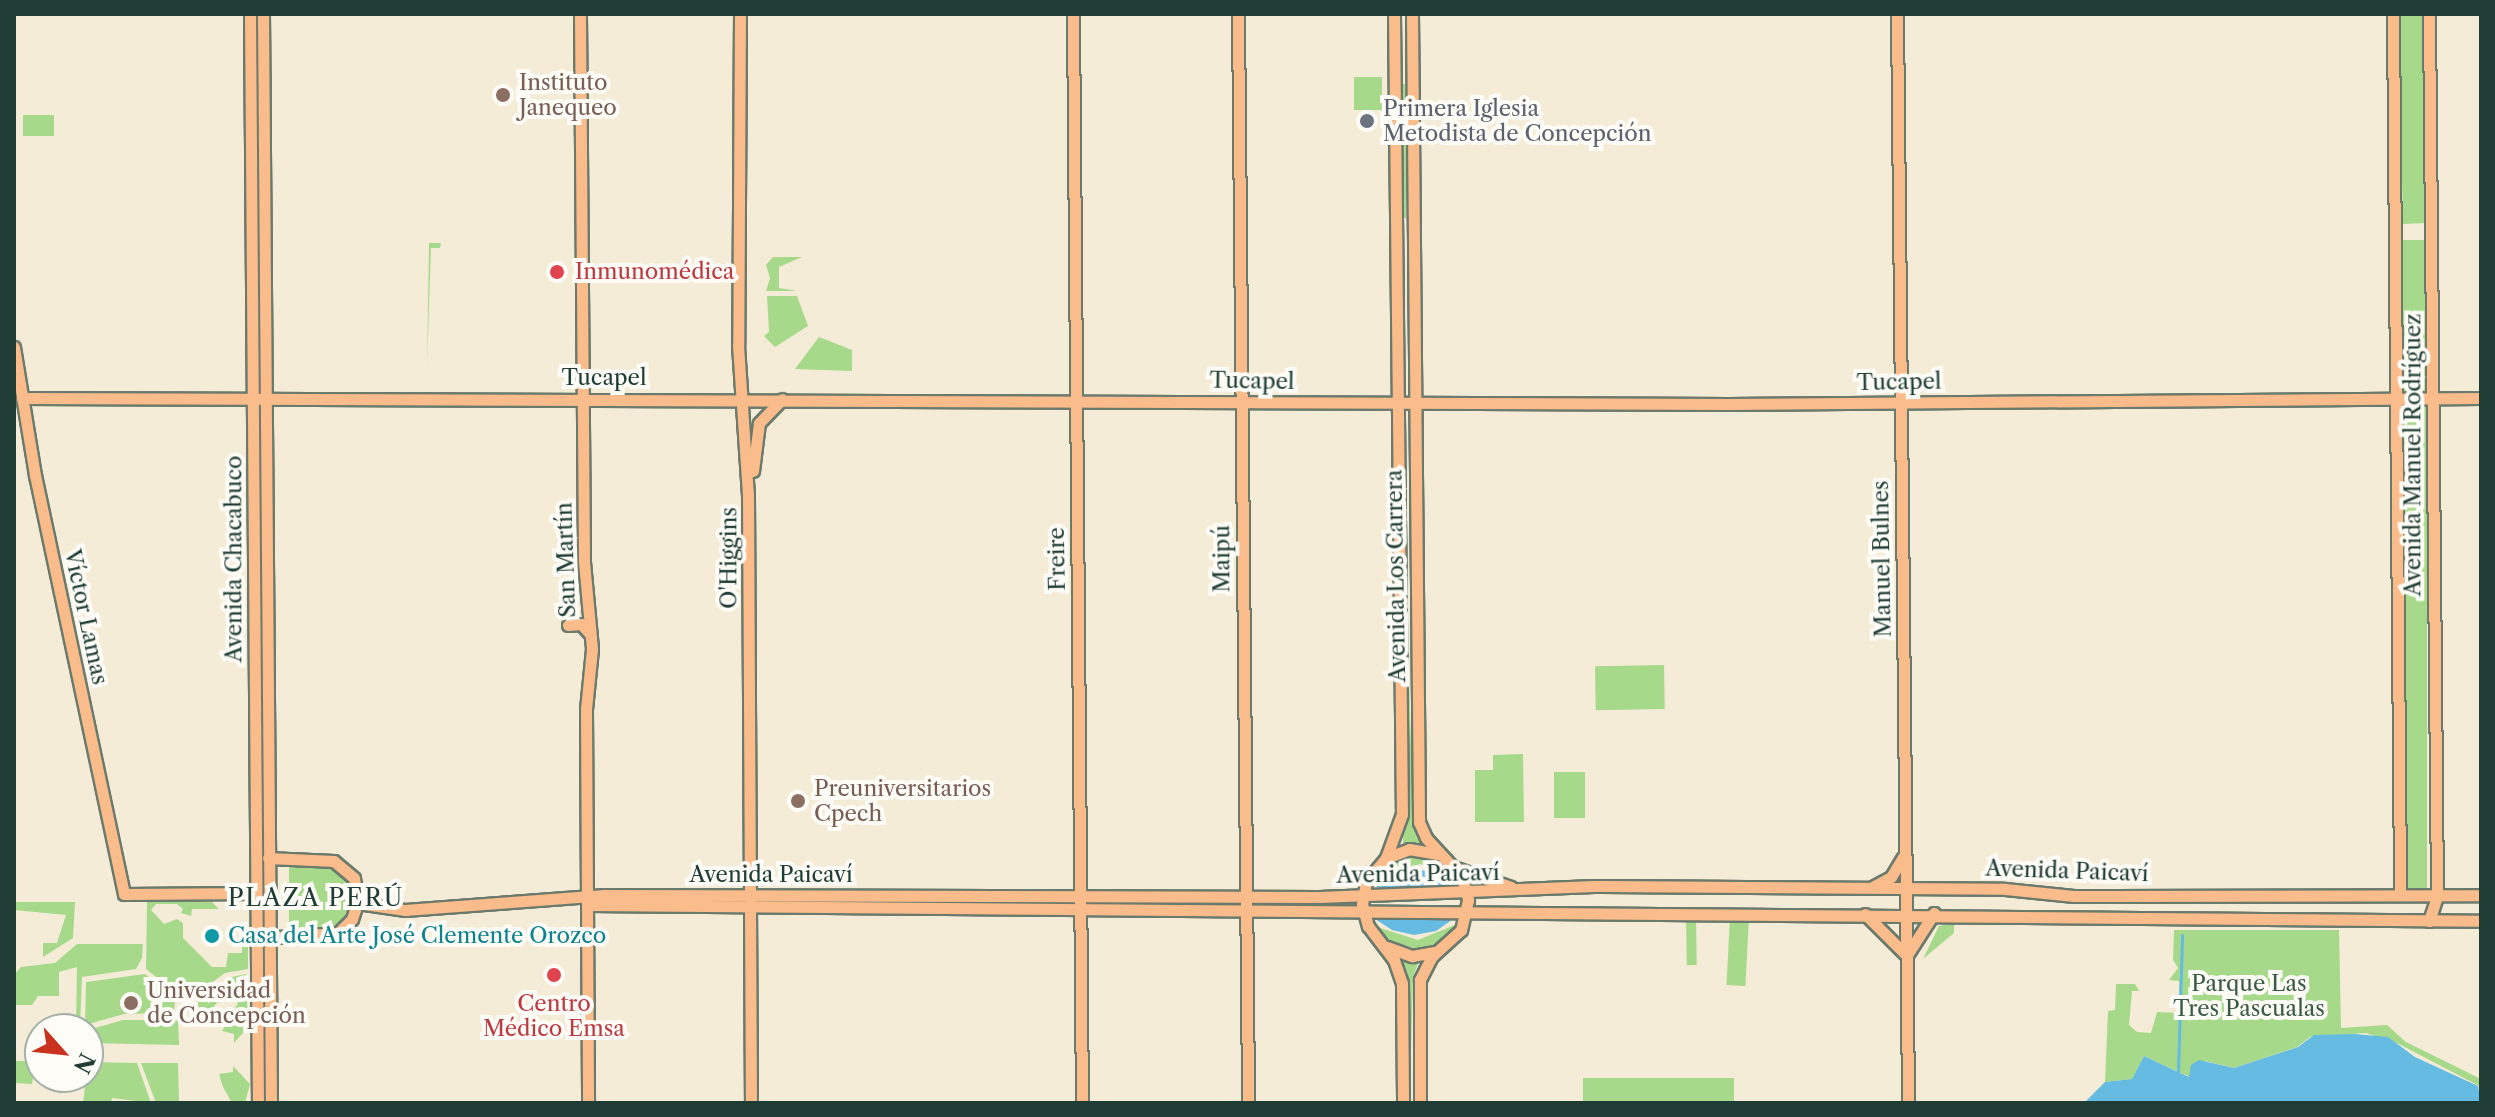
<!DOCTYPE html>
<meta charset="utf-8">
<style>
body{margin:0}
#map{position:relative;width:2495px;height:1117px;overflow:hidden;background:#f5ecd8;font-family:"Libre Caslon Text",serif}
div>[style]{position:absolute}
.green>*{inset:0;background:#a6da8a;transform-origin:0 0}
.water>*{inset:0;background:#66bbe2}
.stream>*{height:3px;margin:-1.5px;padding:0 1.5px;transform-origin:1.5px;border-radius:1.5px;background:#66bbe2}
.roads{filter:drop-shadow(2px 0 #6a7a6d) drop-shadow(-2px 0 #6a7a6d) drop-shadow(0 2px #6a7a6d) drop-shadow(0 -2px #6a7a6d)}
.major>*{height:11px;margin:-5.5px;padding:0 5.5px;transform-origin:5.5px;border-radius:5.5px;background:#fabc8b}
.dots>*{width:22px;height:22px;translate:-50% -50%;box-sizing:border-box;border:4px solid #fdfcf7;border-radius:50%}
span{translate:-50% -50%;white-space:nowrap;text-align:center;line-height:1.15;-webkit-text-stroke:8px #fdfcf7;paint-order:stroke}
.education-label{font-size:22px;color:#785e54}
.left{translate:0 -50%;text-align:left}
.worship-label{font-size:22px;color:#5b616d}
.health-label{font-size:22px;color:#be3a42}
.street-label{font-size:22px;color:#1f3d34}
.culture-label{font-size:22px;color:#0d838f}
.park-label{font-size:22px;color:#3a5c45}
.neighbourhood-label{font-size:24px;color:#1f3d34;letter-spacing:2px}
.frame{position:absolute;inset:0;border:16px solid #1f3d34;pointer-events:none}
.north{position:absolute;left:24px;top:1013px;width:80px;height:80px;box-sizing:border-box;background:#fdfcf7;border:2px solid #a4b0a9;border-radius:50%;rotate:117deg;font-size:22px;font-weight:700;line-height:32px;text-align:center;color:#1f3d34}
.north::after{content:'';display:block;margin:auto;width:28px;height:36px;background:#c8321e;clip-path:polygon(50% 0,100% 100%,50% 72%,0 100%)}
</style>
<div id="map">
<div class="green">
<i style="clip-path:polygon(2398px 14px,2425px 14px,2426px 223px,2403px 224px)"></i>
<i style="left:1354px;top:77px;width:28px;height:33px"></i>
<i style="left:1406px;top:84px;width:134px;height:4px;rotate:90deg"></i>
<i style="left:23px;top:115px;width:31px;height:21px"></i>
<i style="left:2401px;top:240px;width:26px;height:652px"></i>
<i style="clip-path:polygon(429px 243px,441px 243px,440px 248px,431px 248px,427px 366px)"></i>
<i style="clip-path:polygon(773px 257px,802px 257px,779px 267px,779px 288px,797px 291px,766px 291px,770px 278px,766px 265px)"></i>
<i style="clip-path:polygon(767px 296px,797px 296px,808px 326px,775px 347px,764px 336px,769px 332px)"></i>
<i style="clip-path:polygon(819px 337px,852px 350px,852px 371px,795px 369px)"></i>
<i style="clip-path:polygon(1406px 570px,1413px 815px,1421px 843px,1403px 843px)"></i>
<i style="left:1664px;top:665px;width:44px;height:69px;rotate:89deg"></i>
<i style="clip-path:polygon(1523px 754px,1524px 822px,1475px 822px,1475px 770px,1493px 770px,1493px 755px)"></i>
<i style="left:1554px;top:772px;width:31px;height:46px"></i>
<i style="clip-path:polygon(1414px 855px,1434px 859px,1454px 877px,1420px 864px,1378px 877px,1395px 861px)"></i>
<i style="clip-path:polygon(289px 862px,326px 863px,344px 872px,354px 890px,351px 912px,339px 928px,289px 933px)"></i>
<i style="clip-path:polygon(147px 901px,212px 902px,219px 909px,192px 909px,191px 916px,181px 913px,183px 909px,177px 904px,156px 904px,151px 910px,164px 924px,177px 919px,183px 923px,183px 938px,212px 967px,226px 967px,228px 953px,242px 953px,242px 934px,248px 938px,248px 969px,225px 973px,192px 997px,183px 998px,146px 969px)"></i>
<i style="clip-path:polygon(14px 902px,75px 902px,73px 938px,43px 957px,43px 943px,57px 943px,66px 915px,14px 910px)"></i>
<i style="left:1730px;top:917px;width:19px;height:68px;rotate:3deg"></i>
<i style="left:1696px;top:920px;width:45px;height:10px;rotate:89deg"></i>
<i style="clip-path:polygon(1954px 923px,1954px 933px,1923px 959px,1939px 926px)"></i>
<i style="clip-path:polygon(1457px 924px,1438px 944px,1418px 949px,1391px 942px,1374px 926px,1418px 940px)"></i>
<i style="clip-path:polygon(2174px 930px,2339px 930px,2341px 1028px,2387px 1025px,2406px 1042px,2481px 1079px,2481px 1087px,2399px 1044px,2366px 1033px,2310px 1037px,2297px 1047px,2234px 1068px,2205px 1061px,2190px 1077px,2144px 1056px,2132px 1079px,2105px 1082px,2108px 1011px,2115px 1010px,2116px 984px,2135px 984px,2139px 991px,2132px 991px,2129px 1025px,2137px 1032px,2151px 1033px,2157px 1012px,2179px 1013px,2179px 981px,2169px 980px,2178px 968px,2173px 960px)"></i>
<i style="clip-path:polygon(77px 944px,143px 944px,142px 958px,136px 969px,82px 977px,80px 1027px,47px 1025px,76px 1025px,77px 967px,59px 972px,59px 996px,38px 996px,32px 1005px,14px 1005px,14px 975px,21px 967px,55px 963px)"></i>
<i style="clip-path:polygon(1420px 959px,1413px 976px,1411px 1050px,1402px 960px)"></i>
<i style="clip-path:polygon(145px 974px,175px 998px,174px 1013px,124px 1014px,85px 1025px,86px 982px)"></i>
<i style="clip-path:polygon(246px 974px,248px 1027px,234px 1043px,234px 1034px,222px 1031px,238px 1003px,227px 989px,207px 1016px,190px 1007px,232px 977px)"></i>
<i style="clip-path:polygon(123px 1020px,178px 1020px,179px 1045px,88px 1043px,88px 1030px)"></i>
<i style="clip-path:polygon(14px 1061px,36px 1061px,32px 1084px,14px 1083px)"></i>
<i style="clip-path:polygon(88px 1062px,137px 1063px,151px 1103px,112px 1098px,111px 1103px,83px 1103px)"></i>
<i style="clip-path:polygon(141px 1063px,178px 1063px,179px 1103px,156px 1103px)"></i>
<i style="clip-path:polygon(233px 1066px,250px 1084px,245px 1103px,232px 1103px,223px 1087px,219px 1074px,233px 1072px)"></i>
<i style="left:1734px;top:1078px;width:25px;height:151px;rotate:90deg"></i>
</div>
<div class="water">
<i style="clip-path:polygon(1416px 869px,1436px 873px,1457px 887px,1376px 887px,1392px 875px)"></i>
<i style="clip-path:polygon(1372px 917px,1456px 917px,1436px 931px,1414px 935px,1392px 930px)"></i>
<i style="clip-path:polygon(2355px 1034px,2388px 1037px,2415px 1057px,2478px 1086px,2481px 1103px,2084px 1103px,2105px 1082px,2132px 1079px,2144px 1056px,2189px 1077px,2191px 1065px,2199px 1060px,2234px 1068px,2298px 1047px,2314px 1035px)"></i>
</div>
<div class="stream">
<i style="left:2178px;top:1072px;width:137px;rotate:-88.3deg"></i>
</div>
<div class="roads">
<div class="major">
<i style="left:250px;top:14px;width:1089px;rotate:89.58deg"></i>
<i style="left:263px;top:14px;width:1089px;rotate:89.58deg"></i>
<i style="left:580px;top:14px;width:548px;rotate:89.58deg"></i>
<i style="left:584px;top:562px;width:87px;rotate:84.7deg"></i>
<i style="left:592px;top:649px;width:60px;rotate:95.7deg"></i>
<i style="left:586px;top:709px;width:394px;rotate:89.7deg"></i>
<i style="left:740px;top:14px;width:331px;rotate:90.3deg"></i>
<i style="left:738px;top:345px;width:150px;rotate:86.2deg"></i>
<i style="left:748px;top:495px;width:608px;rotate:89.72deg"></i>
<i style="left:1073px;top:14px;width:1089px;rotate:89.53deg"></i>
<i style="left:1238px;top:14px;width:1089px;rotate:89.47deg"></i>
<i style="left:1394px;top:14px;width:800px;rotate:89.43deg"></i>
<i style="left:1402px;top:814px;width:47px;rotate:110deg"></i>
<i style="left:1386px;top:858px;width:31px;rotate:130deg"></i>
<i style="left:1366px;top:882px;width:22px;rotate:100deg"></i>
<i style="left:1362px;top:904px;width:23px;rotate:75deg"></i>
<i style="left:1368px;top:926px;width:43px;rotate:52.6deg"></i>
<i style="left:1394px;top:960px;width:24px;rotate:71deg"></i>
<i style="left:1402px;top:983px;width:120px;rotate:89.5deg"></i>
<i style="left:1412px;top:14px;width:808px;rotate:89.5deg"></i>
<i style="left:1419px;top:822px;width:17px;rotate:66deg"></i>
<i style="left:1426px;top:838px;width:53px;rotate:47.3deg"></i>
<i style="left:1462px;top:877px;width:24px;rotate:75deg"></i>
<i style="left:1468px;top:900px;width:31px;rotate:103deg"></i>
<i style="left:1461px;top:930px;width:39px;rotate:138deg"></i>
<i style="left:1432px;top:956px;width:27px;rotate:117deg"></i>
<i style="left:1420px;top:980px;width:123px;rotate:90deg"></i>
<i style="left:1897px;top:14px;width:1089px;rotate:89.42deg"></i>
<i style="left:2393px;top:14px;width:881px;rotate:89.54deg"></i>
<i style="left:14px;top:347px;width:130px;rotate:80.7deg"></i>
<i style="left:35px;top:475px;width:428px;rotate:78deg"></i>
<i style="left:124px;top:894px;width:132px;rotate:-0.4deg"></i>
<i style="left:22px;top:398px;width:1707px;rotate:0.2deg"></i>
<i style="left:1729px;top:404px;width:752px;rotate:-0.46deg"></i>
<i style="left:753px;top:471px;width:48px;rotate:-82.9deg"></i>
<i style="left:759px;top:423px;width:33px;rotate:-46deg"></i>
<i style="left:568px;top:625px;width:13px;rotate:-4deg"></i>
<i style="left:581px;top:624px;width:13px;rotate:48deg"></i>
<i style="left:1386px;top:858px;width:25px;rotate:-21deg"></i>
<i style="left:1409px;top:849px;width:29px;rotate:10deg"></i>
<i style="left:1456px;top:868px;width:58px;rotate:19.1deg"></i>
<i style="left:1874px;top:886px;width:19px;rotate:-28deg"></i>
<i style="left:1891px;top:877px;width:23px;rotate:-59deg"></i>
<i style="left:357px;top:903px;width:49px;rotate:8.3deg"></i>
<i style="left:405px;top:910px;width:200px;rotate:-4.3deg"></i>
<i style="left:604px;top:895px;width:715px;rotate:0.16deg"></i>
<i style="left:1319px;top:897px;width:275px;rotate:-2.3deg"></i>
<i style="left:1594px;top:886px;width:411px;rotate:0.4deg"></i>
<i style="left:2005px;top:889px;width:69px;rotate:5.8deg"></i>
<i style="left:2074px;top:896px;width:407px;rotate:-0.1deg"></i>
<i style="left:587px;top:905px;width:1894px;rotate:0.48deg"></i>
<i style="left:1865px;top:914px;width:59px;rotate:45deg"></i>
<i style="left:2429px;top:921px;width:26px;rotate:-72deg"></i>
<i style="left:2437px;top:896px;width:882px;rotate:-90.52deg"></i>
<i style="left:263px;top:938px;width:75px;rotate:-3.8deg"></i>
<i style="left:338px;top:933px;width:20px;rotate:-45deg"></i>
<i style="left:352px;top:919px;width:19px;rotate:-72deg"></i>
<i style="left:358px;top:901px;width:23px;rotate:-100deg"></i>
<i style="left:354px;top:878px;width:26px;rotate:-140deg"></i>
<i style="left:334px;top:861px;width:66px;rotate:-177.4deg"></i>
<i style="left:1387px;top:947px;width:27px;rotate:20deg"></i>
<i style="left:1412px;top:956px;width:23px;rotate:-10deg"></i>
<i style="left:1907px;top:955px;width:50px;rotate:-57.3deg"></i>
</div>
</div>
<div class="dots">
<i style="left:503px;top:95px;background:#8d6e63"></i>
<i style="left:1367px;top:121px;background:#6b7280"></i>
<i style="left:557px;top:272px;background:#e0444e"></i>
<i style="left:798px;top:801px;background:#8d6e63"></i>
<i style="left:212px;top:936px;background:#0f9aa8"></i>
<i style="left:554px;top:975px;background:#e0444e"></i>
<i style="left:131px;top:1003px;background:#8d6e63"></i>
</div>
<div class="education-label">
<span class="left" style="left:519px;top:95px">Instituto<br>Janequeo</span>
<span class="left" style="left:814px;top:801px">Preuniversitarios<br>Cpech</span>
<span class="left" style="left:147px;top:1003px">Universidad<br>de Concepción</span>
</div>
<div class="worship-label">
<span class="left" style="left:1383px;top:121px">Primera Iglesia<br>Metodista de Concepción</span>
</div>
<div class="health-label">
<span class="left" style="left:575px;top:272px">Inmunomédica</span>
<span style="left:554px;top:1016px">Centro<br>Médico Emsa</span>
</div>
<div class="street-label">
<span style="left:604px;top:378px">Tucapel</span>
<span style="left:1252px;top:381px;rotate:1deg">Tucapel</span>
<span style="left:1899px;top:382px;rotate:-1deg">Tucapel</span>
<span style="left:2413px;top:455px;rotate:-90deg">Avenida Manuel Rodríguez</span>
<span style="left:729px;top:558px;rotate:-90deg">O'Higgins</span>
<span style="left:234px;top:559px;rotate:-90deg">Avenida Chacabuco</span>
<span style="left:1057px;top:559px;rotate:-91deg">Freire</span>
<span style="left:1222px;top:559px;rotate:-90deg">Maipú</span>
<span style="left:1882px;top:559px;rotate:-91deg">Manuel Bulnes</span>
<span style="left:566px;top:560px;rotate:-92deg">San Martín</span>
<span style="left:1396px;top:576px;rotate:-91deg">Avenida Los Carrera</span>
<span style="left:86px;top:617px;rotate:78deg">Víctor Lamas</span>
<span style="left:2067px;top:871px;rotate:2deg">Avenida Paicaví</span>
<span style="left:1418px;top:874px;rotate:-1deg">Avenida Paicaví</span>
<span style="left:771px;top:875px">Avenida Paicaví</span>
</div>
<div class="culture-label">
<span class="left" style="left:228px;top:936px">Casa del Arte José Clemente Orozco</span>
</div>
<div class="park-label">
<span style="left:2249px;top:996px">Parque Las<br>Tres Pascualas</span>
</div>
<div class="neighbourhood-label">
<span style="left:316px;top:898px">PLAZA PERÚ</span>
</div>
<div class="frame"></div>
<div class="north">N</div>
</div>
